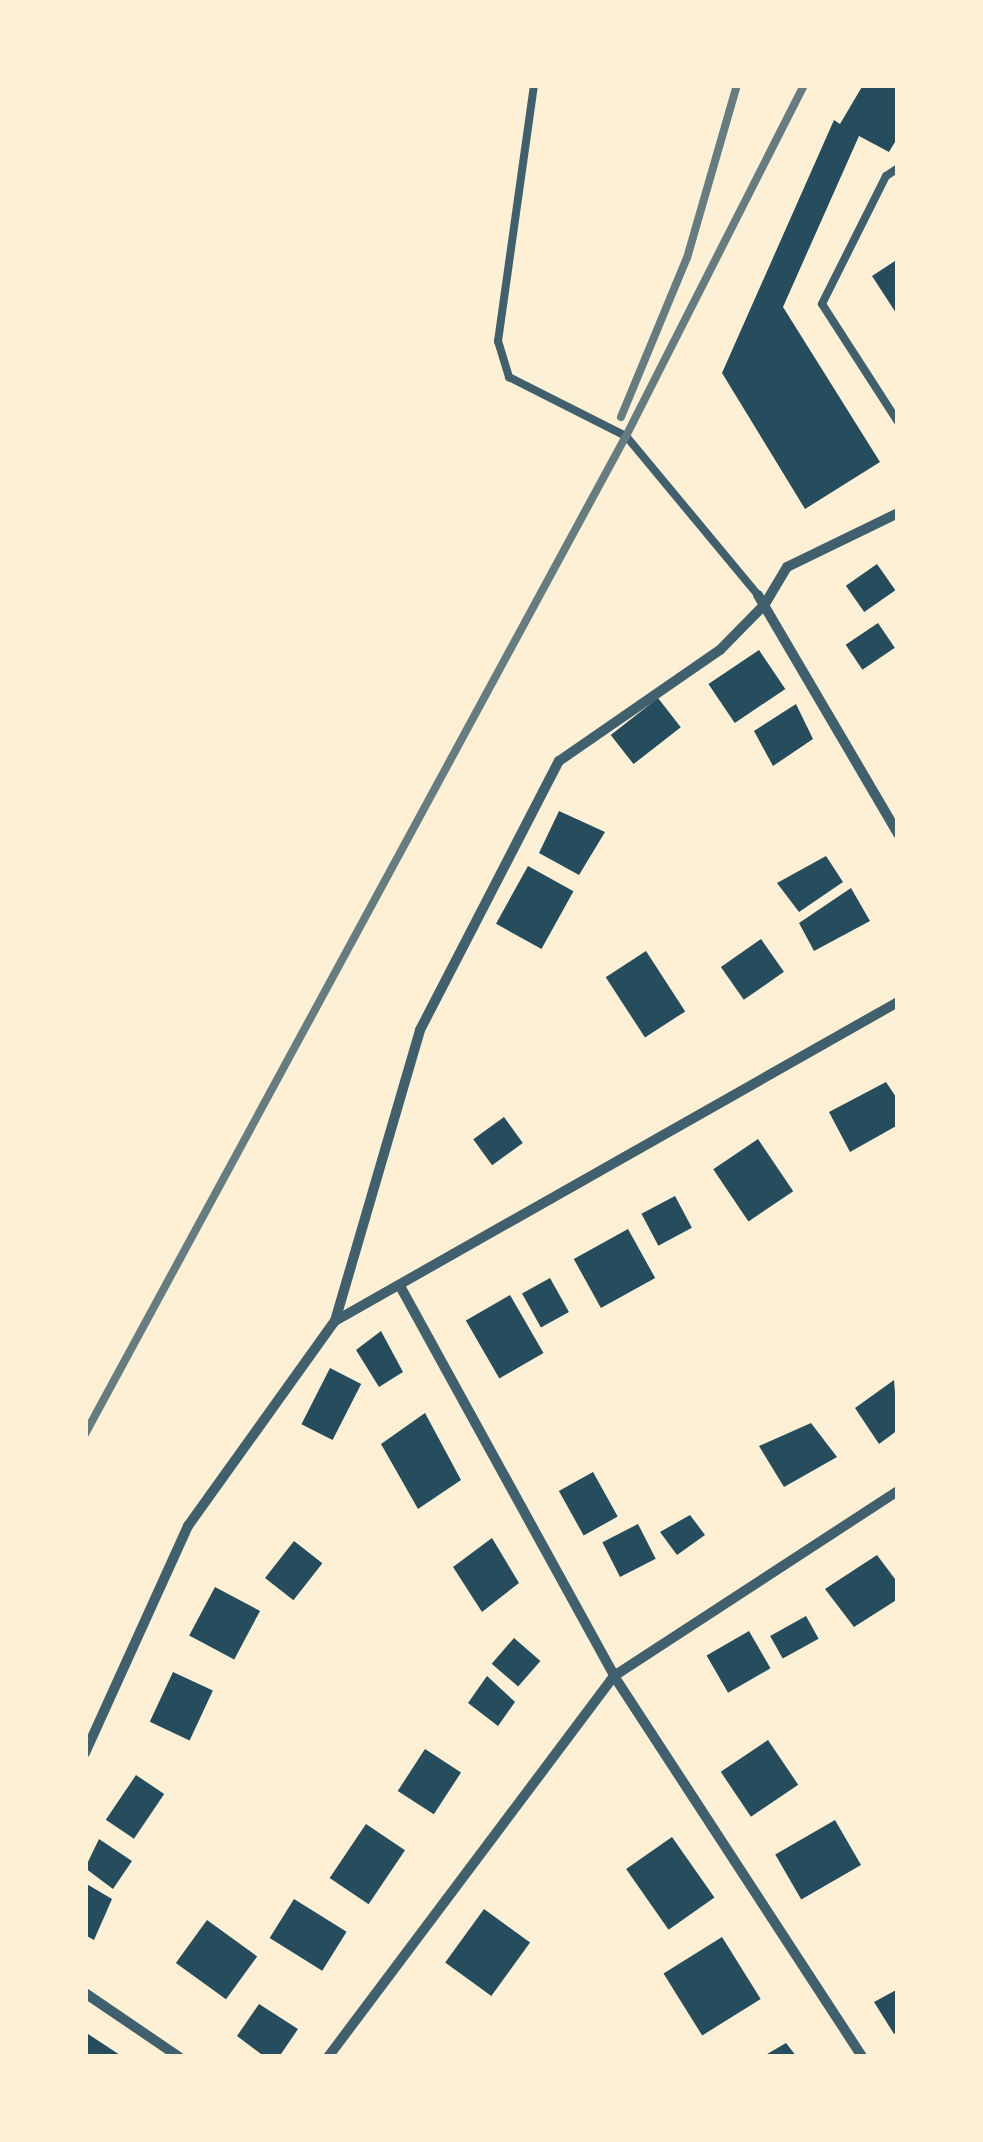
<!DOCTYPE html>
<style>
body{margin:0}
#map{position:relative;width:983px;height:2142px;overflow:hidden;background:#fdf0d5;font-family:Inter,sans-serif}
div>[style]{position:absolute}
.building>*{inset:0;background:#264d5e;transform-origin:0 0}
.service>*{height:8px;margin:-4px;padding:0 4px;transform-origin:4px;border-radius:4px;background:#3f606c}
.minor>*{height:10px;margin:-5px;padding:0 5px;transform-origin:5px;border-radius:5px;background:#3f606c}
.rail>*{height:8px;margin:-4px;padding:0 4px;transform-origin:4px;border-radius:4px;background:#657d81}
span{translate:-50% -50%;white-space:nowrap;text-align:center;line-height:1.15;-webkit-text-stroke:8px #fdf0d5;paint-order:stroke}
.frame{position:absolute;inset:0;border:88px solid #fdf0d5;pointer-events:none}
</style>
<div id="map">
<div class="building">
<i style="clip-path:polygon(863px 85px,898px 85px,898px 137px,889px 152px,859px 136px,783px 307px,880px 462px,805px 509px,722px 373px,834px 120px,840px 124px)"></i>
<i style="clip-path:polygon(898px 259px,898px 316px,872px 276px)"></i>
<i style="left:877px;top:564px;width:32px;height:38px;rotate:55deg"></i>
<i style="left:878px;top:623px;width:30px;height:39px;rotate:56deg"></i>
<i style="left:759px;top:650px;width:47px;height:61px;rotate:56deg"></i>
<i style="left:658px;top:698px;width:37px;height:60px;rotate:52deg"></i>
<i style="clip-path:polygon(796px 704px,813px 739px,773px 766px,754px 731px)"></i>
<i style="clip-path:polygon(559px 811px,605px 832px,579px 875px,539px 853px)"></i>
<i style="clip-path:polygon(826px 856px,843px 882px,799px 912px,777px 883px)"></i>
<i style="left:528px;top:866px;width:52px;height:66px;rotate:29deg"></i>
<i style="clip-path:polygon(851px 888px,870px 921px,814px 951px,799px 923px)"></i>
<i style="left:761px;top:939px;width:40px;height:49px;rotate:55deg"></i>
<i style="left:646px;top:951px;width:72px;height:48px;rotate:57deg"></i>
<i style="clip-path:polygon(886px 1082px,898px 1100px,898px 1125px,850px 1152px,829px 1112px)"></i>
<i style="left:504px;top:1117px;width:32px;height:38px;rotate:54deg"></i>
<i style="left:758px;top:1139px;width:63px;height:54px;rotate:56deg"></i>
<i style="left:675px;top:1196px;width:36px;height:38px;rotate:62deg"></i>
<i style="left:628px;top:1229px;width:56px;height:62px;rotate:61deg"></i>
<i style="left:550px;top:1278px;width:39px;height:32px;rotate:61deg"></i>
<i style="left:510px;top:1295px;width:67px;height:51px;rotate:60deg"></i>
<i style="clip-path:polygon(381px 1331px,403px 1372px,379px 1387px,356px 1350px)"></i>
<i style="left:330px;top:1368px;width:35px;height:63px;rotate:27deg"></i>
<i style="clip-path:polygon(894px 1380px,898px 1430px,879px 1444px,855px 1408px)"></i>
<i style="clip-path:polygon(425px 1413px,461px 1480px,418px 1509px,381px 1444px)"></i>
<i style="clip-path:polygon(811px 1423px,837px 1457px,784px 1487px,759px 1446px)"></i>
<i style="left:593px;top:1472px;width:51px;height:39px;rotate:61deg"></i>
<i style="clip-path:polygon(690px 1515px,705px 1535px,677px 1555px,660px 1532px)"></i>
<i style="left:638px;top:1524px;width:39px;height:40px;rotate:63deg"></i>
<i style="clip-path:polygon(492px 1538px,519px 1583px,482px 1612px,453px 1567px)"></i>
<i style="left:294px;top:1541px;width:36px;height:47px;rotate:38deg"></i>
<i style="clip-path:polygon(877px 1555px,898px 1583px,898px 1599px,854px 1627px,825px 1589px)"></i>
<i style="left:215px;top:1587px;width:51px;height:55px;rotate:28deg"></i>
<i style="left:806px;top:1616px;width:26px;height:41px;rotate:61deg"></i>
<i style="left:749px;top:1631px;width:43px;height:49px;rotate:60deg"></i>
<i style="left:514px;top:1638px;width:35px;height:34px;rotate:41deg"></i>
<i style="left:173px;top:1672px;width:44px;height:55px;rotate:25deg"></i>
<i style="clip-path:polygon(487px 1676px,515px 1702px,498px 1726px,468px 1703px)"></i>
<i style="left:768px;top:1740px;width:54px;height:57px;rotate:56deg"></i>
<i style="left:425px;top:1749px;width:43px;height:50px;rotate:33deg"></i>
<i style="left:136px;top:1775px;width:34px;height:54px;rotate:34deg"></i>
<i style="left:835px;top:1820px;width:52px;height:69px;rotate:60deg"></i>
<i style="left:366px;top:1824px;width:47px;height:65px;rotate:34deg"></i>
<i style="left:672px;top:1837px;width:74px;height:56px;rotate:55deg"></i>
<i style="clip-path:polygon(99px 1839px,132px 1861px,113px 1889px,85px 1868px)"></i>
<i style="clip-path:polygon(85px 1883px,112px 1899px,94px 1940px,85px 1935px)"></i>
<i style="left:294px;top:1899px;width:62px;height:46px;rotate:32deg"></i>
<i style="left:484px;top:1909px;width:57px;height:66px;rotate:36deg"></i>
<i style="left:207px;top:1920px;width:62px;height:53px;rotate:36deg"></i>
<i style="left:722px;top:1937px;width:73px;height:69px;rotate:58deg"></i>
<i style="clip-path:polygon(898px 1989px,898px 2032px,894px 2034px,874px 2002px)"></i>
<i style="clip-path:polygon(259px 2004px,298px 2029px,279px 2057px,265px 2057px,237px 2036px)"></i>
<i style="clip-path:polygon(85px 2032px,123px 2057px,85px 2057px)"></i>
<i style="clip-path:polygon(786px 2043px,797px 2057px,762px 2057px)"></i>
</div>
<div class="service">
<i style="left:534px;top:85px;width:259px;rotate:98deg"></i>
<i style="left:498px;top:341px;width:38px;rotate:73deg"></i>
<i style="left:509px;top:377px;width:131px;rotate:26.8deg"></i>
<i style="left:626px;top:436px;width:207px;rotate:50.3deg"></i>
<i style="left:898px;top:168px;width:14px;rotate:146deg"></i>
<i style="left:886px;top:176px;width:143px;rotate:116.6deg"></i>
<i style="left:822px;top:304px;width:140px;rotate:57.2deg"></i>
</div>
<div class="minor">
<i style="left:758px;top:595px;width:277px;rotate:59.6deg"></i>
<i style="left:400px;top:1286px;width:445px;rotate:61.2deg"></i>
<i style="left:614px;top:1676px;width:455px;rotate:56.9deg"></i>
<i style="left:335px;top:1321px;width:647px;rotate:-29.54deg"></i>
<i style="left:85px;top:1753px;width:249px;rotate:-65.6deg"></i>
<i style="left:188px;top:1526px;width:252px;rotate:-54.4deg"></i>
<i style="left:335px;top:1321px;width:303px;rotate:-73.7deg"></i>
<i style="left:420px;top:1030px;width:303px;rotate:-62.7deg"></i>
<i style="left:559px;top:761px;width:196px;rotate:-34.6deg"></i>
<i style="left:720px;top:650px;width:64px;rotate:-45.6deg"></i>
<i style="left:765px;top:604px;width:43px;rotate:-59.3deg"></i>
<i style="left:787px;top:567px;width:123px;rotate:-25.9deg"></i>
<i style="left:85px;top:1993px;width:114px;rotate:34.2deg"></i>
<i style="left:328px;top:2057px;width:476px;rotate:-53.1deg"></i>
<i style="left:614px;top:1676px;width:339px;rotate:-33.1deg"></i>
</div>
<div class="rail">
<i style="left:621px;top:417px;width:172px;rotate:-67.5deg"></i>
<i style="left:687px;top:258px;width:180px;rotate:-73.9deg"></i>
<i style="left:85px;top:1434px;width:1135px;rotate:-61.54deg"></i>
<i style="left:626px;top:436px;width:394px;rotate:-63.1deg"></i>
</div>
<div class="frame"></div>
</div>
